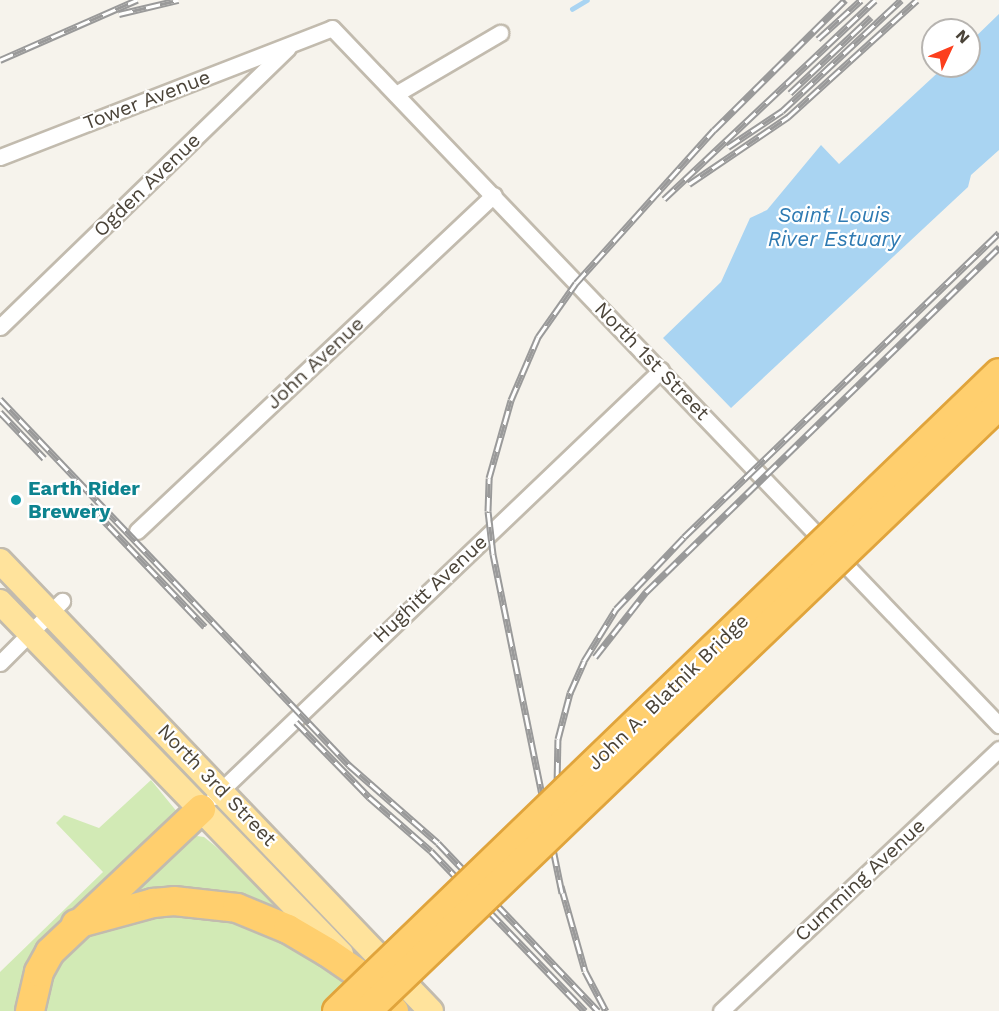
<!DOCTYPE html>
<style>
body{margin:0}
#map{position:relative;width:999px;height:1011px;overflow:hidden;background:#f6f3ec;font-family:"Work Sans",sans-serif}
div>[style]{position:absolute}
.green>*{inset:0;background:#d2eab5}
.water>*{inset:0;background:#a9d4f2}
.stream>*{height:4.5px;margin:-2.25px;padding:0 2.25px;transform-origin:2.25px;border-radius:2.25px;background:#a9d4f2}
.roads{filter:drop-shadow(2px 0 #c2bbae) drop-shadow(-2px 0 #c2bbae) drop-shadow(0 2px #c2bbae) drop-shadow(0 -2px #c2bbae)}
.street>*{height:15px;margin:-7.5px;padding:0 7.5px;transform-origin:7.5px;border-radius:7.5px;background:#fff}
.primary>*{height:24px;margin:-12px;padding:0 12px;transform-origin:12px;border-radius:12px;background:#ffe39c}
.highway>*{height:28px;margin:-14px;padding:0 14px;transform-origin:14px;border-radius:14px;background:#ffcf6e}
.rail>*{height:7px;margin-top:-3.5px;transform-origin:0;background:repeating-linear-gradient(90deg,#fff 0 14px,#9a9a9a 0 28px);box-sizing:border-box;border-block:2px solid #9a9a9a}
.bridges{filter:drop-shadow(2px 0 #e0a43c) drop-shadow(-2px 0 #e0a43c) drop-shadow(0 2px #e0a43c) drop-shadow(0 -2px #e0a43c)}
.highway-bridge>*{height:28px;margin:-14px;padding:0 14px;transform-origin:14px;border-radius:14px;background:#ffcf6e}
.dots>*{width:16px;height:16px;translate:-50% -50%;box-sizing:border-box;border:3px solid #fff;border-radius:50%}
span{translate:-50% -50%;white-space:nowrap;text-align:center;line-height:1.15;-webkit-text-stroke:4.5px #fff;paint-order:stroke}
.street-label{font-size:20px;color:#4b4439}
.culture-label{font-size:20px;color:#0d838f;font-weight:700}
.left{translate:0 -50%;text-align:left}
.water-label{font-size:21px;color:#2e7ab2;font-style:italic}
.north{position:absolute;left:921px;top:18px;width:60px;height:60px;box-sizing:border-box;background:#fff;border:2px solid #b7b4b0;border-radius:50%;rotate:46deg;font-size:16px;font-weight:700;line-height:24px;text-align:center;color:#4b4439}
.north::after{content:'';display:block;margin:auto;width:21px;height:27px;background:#fc3f1d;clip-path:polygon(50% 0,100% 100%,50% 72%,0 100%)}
</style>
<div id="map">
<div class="green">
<i style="clip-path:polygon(151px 780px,178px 813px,59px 933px,22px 1011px,0 1011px,0 972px,103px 872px,56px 823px,64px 815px,99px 828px)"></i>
<i style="clip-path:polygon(190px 835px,204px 837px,214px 845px,282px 906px,292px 926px,115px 905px)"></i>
<i style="clip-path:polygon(225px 912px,332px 967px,374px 1011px,40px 1011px,45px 983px,70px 942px,131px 916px)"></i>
</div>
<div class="water">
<i style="clip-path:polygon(999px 14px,999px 150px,971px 175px,968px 187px,731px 408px,663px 338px,721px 282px,750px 218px,767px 210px,821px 145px,839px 164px,945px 66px,969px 66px,969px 43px)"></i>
</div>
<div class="stream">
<i style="left:572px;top:9px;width:17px;rotate:-31deg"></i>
</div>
<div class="roads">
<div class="street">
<i style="left:396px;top:94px;width:121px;rotate:-30.4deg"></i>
<i style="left:0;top:157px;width:356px;rotate:-21.2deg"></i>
<i style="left:332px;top:28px;width:965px;rotate:46.26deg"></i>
<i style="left:0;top:327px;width:401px;rotate:-44.1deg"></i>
<i style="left:137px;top:531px;width:490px;rotate:-43.3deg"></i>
<i style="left:0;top:663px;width:88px;rotate:-45deg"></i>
<i style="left:214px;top:797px;width:618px;rotate:-43.69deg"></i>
<i style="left:721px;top:1011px;width:382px;rotate:-43.3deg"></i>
</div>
<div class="primary">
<i style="left:0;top:561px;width:623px;rotate:46.24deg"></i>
<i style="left:0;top:602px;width:490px;rotate:45.9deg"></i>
</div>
<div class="highway">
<i style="left:76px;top:924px;width:80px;rotate:-15.3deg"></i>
<i style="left:153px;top:903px;width:21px;rotate:-5deg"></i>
<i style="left:174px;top:901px;width:63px;rotate:6.3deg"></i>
<i style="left:237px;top:908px;width:55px;rotate:22.4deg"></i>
<i style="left:288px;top:929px;width:45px;rotate:30.5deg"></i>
<i style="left:327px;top:952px;width:46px;rotate:34.4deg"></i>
<i style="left:365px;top:978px;width:44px;rotate:48.7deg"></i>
<i style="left:30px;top:1011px;width:40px;rotate:-77deg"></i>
<i style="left:39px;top:972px;width:23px;rotate:-61deg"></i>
<i style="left:50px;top:952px;width:208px;rotate:-43.4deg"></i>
</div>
</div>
<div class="rail">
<i style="left:119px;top:14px;width:61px;rotate:-13.3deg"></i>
<i style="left:818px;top:39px;width:58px;rotate:-42.2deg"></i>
<i style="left:0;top:60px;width:150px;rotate:-23.7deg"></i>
<i style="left:790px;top:93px;width:111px;rotate:-43.2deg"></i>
<i style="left:728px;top:147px;width:65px;rotate:-33.7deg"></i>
<i style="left:782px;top:111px;width:163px;rotate:-43deg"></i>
<i style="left:689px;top:184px;width:120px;rotate:-34.1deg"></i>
<i style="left:788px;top:117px;width:174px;rotate:-42.2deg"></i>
<i style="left:664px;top:199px;width:290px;rotate:-43.3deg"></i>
<i style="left:0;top:399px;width:506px;rotate:46.36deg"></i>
<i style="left:349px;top:765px;width:118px;rotate:41.2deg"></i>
<i style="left:438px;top:843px;width:232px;rotate:46.4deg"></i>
<i style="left:0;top:412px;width:64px;rotate:46.3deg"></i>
<i style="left:89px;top:505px;width:168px;rotate:46.4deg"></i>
<i style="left:595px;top:657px;width:83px;rotate:-51.9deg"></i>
<i style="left:646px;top:592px;width:494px;rotate:-44.3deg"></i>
<i style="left:296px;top:722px;width:105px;rotate:45.8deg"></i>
<i style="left:369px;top:797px;width:82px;rotate:41.1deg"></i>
<i style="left:431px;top:851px;width:222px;rotate:46.1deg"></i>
<i style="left:556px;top:832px;width:93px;rotate:-88.8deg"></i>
<i style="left:558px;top:739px;width:48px;rotate:-75.4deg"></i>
<i style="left:570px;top:693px;width:35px;rotate:-66deg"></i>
<i style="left:584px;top:661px;width:61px;rotate:-58.4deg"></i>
<i style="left:616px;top:609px;width:99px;rotate:-46.6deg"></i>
<i style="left:684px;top:537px;width:438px;rotate:-44deg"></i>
<i style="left:561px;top:886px;width:88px;rotate:74.2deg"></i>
<i style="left:585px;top:971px;width:45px;rotate:62.3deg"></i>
<i style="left:562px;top:893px;width:346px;rotate:-101.5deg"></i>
<i style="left:493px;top:554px;width:43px;rotate:-96.6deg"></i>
<i style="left:488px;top:511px;width:33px;rotate:-88deg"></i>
<i style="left:489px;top:478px;width:81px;rotate:-74.2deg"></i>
<i style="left:511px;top:400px;width:69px;rotate:-66.8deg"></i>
<i style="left:538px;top:337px;width:66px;rotate:-54.9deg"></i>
<i style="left:576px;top:283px;width:206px;rotate:-48deg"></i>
<i style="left:714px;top:130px;width:185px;rotate:-44.8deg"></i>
</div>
<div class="bridges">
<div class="highway-bridge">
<i style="left:337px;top:1011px;width:919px;rotate:-43.94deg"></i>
<i style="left:367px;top:1011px;width:876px;rotate:-43.8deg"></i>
</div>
</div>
<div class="dots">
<i style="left:16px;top:500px;background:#0f9aa8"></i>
</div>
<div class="street-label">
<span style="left:147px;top:100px;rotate:-21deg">Tower Avenue</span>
<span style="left:147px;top:185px;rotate:-44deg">Ogden Avenue</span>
<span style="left:652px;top:361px;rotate:46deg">North 1st Street</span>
<span style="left:315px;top:363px;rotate:-43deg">John Avenue</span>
<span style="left:430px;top:589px;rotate:-43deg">Hughitt Avenue</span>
<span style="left:668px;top:692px;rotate:-44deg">John A. Blatnik Bridge</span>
<span style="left:217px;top:785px;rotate:46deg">North 3rd Street</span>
<span style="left:860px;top:880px;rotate:-43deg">Cumming Avenue</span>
</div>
<div class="culture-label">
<span class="left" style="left:28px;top:500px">Earth Rider<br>Brewery</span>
</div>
<div class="water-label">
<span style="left:834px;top:227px">Saint Louis<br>River Estuary</span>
</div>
<div class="north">N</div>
</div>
